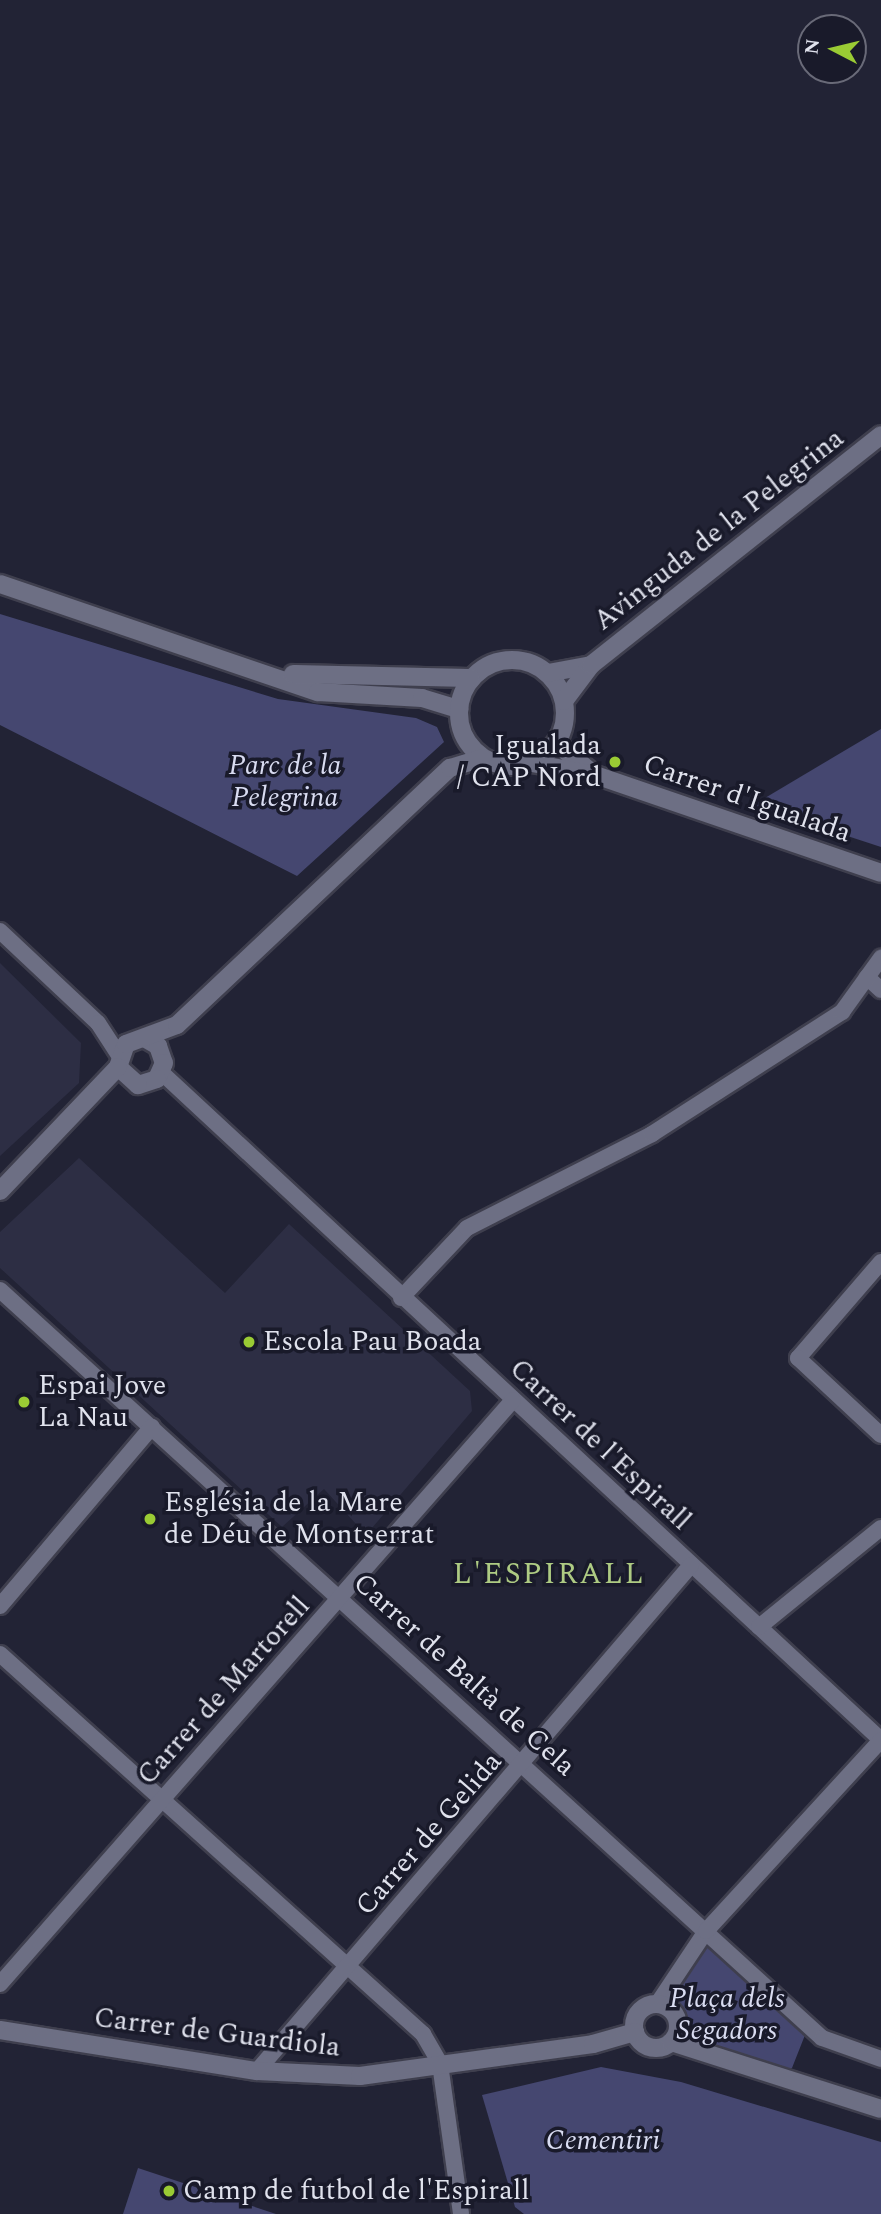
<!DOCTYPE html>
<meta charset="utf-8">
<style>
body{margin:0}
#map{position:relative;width:881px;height:2214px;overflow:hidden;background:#222335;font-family:Spectral,serif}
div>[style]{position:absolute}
.built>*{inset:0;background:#2d2e44}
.green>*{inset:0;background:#454770}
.roads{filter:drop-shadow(2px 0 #3f3f4e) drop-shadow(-2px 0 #3f3f4e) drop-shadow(0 2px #3f3f4e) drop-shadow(0 -2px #3f3f4e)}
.street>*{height:16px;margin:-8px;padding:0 8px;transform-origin:8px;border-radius:8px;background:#6d6f84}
.secondary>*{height:18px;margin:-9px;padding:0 9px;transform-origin:9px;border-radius:9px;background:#6d6f84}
.secondary>.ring{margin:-9px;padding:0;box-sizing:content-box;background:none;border:18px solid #6d6f84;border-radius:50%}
.dots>*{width:19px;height:19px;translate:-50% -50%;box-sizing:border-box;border:4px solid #191a2a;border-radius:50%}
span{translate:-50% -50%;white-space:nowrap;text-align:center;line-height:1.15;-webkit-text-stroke:7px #191a2a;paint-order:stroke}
.street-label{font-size:28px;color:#e0e2ed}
.poi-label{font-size:28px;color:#e0e2ed}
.right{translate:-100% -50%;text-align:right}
.left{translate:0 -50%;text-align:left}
.park-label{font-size:28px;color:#d9dcf1;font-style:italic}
.neighbourhood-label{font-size:30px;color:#aecb83;letter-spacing:2px}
.north{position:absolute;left:797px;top:14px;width:70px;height:70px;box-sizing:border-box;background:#191a2a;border:2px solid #696a78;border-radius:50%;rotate:277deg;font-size:19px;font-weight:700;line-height:28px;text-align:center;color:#e0e2ed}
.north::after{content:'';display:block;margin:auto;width:24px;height:32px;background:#9acb34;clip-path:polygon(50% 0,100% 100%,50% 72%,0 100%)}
</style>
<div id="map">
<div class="built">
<i style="clip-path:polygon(0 963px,81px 1043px,79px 1083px,0 1156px)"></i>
<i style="clip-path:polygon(79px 1158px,225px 1293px,289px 1224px,470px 1391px,472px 1411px,366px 1535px,324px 1489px,282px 1527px,0 1268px,0 1232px)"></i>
</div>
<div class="green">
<i style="clip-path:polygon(0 614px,278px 699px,416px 718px,437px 727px,444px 742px,297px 876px,0 725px)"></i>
<i style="clip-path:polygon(881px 729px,881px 847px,753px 805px)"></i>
<i style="clip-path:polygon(705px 1942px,805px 2035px,792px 2068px,781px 2074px,705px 2048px,687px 2029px,686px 2012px,669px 1991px)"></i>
<i style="clip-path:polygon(601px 2067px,681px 2082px,881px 2142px,881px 2214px,524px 2214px,515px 2207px,482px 2095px)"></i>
<i style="clip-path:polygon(138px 2168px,276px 2214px,123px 2214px)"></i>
</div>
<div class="roads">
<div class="street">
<i style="left:0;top:931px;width:134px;rotate:43.2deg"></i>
<i style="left:98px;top:1023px;width:38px;rotate:57deg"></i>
<i style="left:867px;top:977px;width:19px;rotate:43deg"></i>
<i style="left:162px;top:1073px;width:981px;rotate:42.85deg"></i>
<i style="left:881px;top:1262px;width:127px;rotate:130.8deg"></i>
<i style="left:798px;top:1358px;width:113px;rotate:42.9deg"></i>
<i style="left:0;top:1290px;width:1111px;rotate:42.3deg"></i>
<i style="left:822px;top:2038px;width:63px;rotate:19.6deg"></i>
<i style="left:401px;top:1298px;width:96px;rotate:-46.7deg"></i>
<i style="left:467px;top:1228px;width:208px;rotate:-26.9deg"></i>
<i style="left:652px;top:1134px;width:226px;rotate:-32.7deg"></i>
<i style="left:842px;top:1012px;width:67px;rotate:-54.2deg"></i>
<i style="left:0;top:1606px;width:235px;rotate:-49.7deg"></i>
<i style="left:759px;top:1627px;width:157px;rotate:-39.1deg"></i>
<i style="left:0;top:1654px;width:569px;rotate:41.93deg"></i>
<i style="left:423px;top:2034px;width:34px;rotate:60deg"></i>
<i style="left:440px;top:2064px;width:151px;rotate:82deg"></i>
<i style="left:0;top:1984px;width:777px;rotate:-48.7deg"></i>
<i style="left:658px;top:2003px;width:87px;rotate:-56.3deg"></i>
<i style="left:706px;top:1931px;width:259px;rotate:-47.5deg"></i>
<i style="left:257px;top:2071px;width:667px;rotate:-49.38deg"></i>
</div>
<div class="secondary">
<i style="left:0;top:584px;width:336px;rotate:18.8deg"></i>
<i style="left:318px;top:692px;width:104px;rotate:3.3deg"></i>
<i style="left:422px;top:698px;width:39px;rotate:17deg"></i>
<i class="ring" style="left:459px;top:660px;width:88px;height:88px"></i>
<i style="left:548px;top:673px;width:44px;rotate:-10.5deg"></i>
<i style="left:293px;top:674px;width:178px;rotate:1.3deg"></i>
<i style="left:564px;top:701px;width:45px;rotate:-53.1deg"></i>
<i style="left:591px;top:665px;width:370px;rotate:-38.4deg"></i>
<i style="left:556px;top:743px;width:45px;rotate:39.6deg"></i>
<i style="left:532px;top:763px;width:64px;rotate:10.8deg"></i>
<i style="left:595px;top:775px;width:302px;rotate:18.9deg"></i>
<i style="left:146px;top:1039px;width:14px;rotate:30deg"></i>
<i style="left:158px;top:1046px;width:18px;rotate:71deg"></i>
<i style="left:164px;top:1063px;width:17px;rotate:114deg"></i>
<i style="left:157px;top:1079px;width:20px;rotate:162deg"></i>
<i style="left:138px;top:1085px;width:27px;rotate:-138deg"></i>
<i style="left:118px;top:1067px;width:24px;rotate:-71deg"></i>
<i style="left:126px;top:1044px;width:54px;rotate:-20.4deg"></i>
<i style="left:177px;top:1025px;width:375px;rotate:-43.3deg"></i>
<i style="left:450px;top:768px;width:34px;rotate:-17deg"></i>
<i style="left:0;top:1191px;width:171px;rotate:-46.4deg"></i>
<i class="ring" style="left:634px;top:2004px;width:26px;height:26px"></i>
<i style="left:0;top:2030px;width:260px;rotate:9.1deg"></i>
<i style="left:257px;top:2071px;width:103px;rotate:2.8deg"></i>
<i style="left:360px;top:2076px;width:235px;rotate:-7.8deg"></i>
<i style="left:593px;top:2044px;width:44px;rotate:-15.9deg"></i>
<i style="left:671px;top:2042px;width:220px;rotate:17.7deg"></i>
</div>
</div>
<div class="dots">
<i style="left:615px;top:762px;background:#9acb34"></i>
<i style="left:249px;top:1342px;background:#9acb34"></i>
<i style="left:24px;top:1402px;background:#9acb34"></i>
<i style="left:150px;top:1519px;background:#9acb34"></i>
<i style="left:169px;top:2191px;background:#9acb34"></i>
</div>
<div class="street-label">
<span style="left:719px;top:530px;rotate:-38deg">Avinguda de la Pelegrina</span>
<span style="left:747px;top:799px;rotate:19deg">Carrer d'Igualada</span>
<span style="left:600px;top:1445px;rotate:43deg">Carrer de l'Espirall</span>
<span style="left:464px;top:1675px;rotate:42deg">Carrer de Baltà de Cela</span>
<span style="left:224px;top:1691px;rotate:-48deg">Carrer de Martorell</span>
<span style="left:429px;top:1834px;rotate:-49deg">Carrer de Gelida</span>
<span style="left:217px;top:2033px;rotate:7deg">Carrer de Guardiola</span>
</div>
<div class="poi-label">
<span class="right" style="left:601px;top:762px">Igualada<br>/ CAP Nord</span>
<span class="left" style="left:263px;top:1342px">Escola Pau Boada</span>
<span class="left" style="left:38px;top:1402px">Espai Jove<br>La Nau</span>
<span class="left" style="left:164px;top:1519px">Església de la Mare<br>de Déu de Montserrat</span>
<span class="left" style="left:183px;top:2191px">Camp de futbol de l'Espirall</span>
</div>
<div class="park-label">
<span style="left:285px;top:782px">Parc de la<br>Pelegrina</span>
<span style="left:727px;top:2015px">Plaça dels<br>Segadors</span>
<span style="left:603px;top:2141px">Cementiri</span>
</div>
<div class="neighbourhood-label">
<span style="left:549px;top:1574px">L'ESPIRALL</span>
</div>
<div class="north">N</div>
</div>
